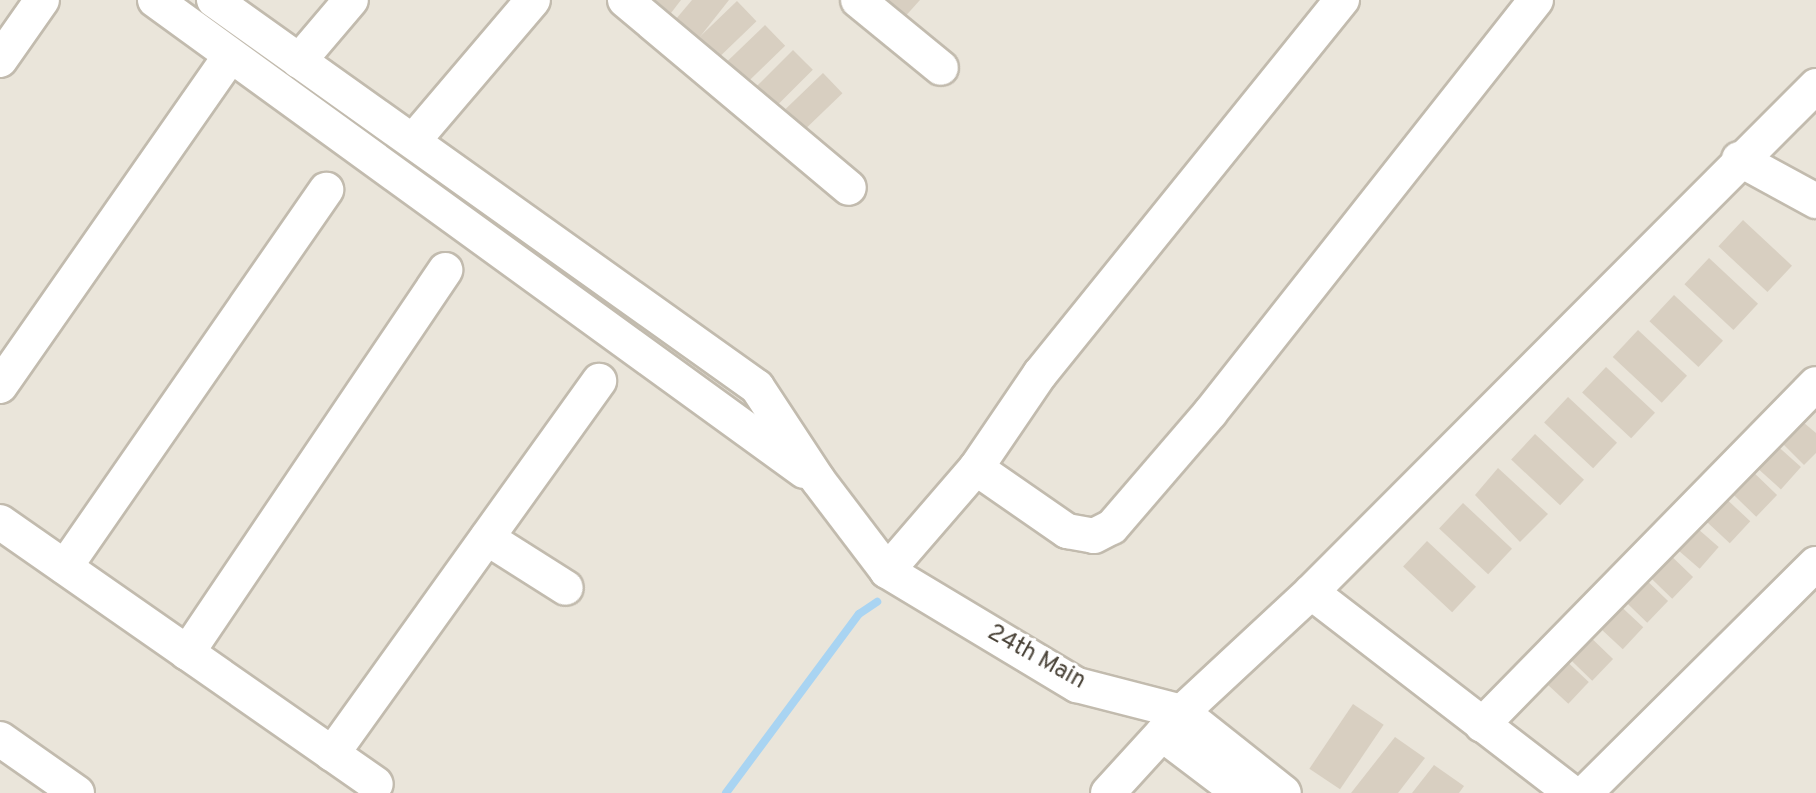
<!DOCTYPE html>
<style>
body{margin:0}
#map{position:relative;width:1816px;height:793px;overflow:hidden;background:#f6f3ec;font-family:Overpass,sans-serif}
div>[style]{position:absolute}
.residential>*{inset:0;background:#eae5da;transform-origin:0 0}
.stream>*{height:8px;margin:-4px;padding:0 4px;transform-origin:4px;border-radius:4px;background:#a9d4f2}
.building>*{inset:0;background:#d8cfc1;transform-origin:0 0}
.roads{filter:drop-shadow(2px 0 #c2bbae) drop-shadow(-2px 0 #c2bbae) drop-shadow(0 2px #c2bbae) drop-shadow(0 -2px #c2bbae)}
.minor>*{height:34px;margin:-17px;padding:0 17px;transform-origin:17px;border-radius:17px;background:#fff}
span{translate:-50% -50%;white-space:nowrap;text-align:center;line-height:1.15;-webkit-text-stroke:6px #fff;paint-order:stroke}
.street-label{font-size:24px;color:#4b4439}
</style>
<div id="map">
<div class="residential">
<i style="left:0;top:0;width:1816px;height:793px"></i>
</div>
<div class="stream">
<i style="left:726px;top:793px;width:223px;rotate:-53.4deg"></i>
<i style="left:859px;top:614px;width:22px;rotate:-34deg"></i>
</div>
<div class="building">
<i style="clip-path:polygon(655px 0,681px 0,671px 13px)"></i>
<i style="clip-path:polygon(692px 0,729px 0,699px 38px,676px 19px)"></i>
<i style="clip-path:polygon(885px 0,920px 0,902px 20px)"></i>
<i style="left:737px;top:1px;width:28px;height:52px;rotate:46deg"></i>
<i style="left:765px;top:25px;width:29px;height:52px;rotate:46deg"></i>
<i style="left:793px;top:50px;width:28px;height:51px;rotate:45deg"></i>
<i style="left:823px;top:73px;width:28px;height:52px;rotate:46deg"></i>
<i style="left:1743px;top:220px;width:67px;height:36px;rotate:43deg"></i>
<i style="left:1709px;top:258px;width:67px;height:36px;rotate:43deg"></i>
<i style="left:1674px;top:295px;width:67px;height:36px;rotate:43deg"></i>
<i style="left:1638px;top:330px;width:67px;height:37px;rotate:43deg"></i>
<i style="left:1606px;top:367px;width:67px;height:35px;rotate:43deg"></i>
<i style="left:1568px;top:397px;width:67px;height:35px;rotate:43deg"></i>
<i style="clip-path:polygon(1797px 417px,1816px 433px,1816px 453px,1804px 465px,1776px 437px)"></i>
<i style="left:1535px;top:434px;width:67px;height:35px;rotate:43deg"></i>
<i style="left:1772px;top:441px;width:39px;height:30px;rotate:42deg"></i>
<i style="clip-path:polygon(1498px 468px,1548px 514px,1520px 542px,1475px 495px)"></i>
<i style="left:1749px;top:468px;width:39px;height:30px;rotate:44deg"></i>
<i style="left:1721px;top:494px;width:40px;height:30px;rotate:43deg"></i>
<i style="left:1463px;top:503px;width:67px;height:35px;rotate:43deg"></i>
<i style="left:1690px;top:522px;width:38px;height:29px;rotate:41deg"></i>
<i style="left:1427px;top:541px;width:67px;height:35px;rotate:43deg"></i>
<i style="left:1665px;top:550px;width:39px;height:30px;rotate:44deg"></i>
<i style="left:1640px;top:574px;width:39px;height:30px;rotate:44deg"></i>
<i style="left:1614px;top:600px;width:40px;height:30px;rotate:43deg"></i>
<i style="left:1585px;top:632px;width:39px;height:30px;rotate:44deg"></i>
<i style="left:1561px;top:656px;width:38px;height:30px;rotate:43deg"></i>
<i style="left:1353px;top:704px;width:37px;height:78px;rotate:34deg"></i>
<i style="clip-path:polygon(1395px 737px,1425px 758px,1398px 793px,1351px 793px)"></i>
<i style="clip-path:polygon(1434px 765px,1464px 786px,1459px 793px,1412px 793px)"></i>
</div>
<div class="roads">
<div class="minor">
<i style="left:155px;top:0;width:802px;rotate:35.97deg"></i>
<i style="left:214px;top:0;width:667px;rotate:35.48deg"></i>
<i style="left:757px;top:387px;width:111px;rotate:56.7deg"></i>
<i style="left:818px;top:480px;width:114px;rotate:52.8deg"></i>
<i style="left:887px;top:571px;width:222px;rotate:31deg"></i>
<i style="left:1077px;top:685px;width:108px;rotate:14.4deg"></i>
<i style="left:1182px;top:712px;width:130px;rotate:38.5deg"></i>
<i style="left:625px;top:0;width:292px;rotate:40deg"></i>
<i style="left:858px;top:0;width:107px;rotate:39.3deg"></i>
<i style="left:0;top:60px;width:73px;rotate:-55deg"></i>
<i style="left:299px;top:61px;width:80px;rotate:-49.6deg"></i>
<i style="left:413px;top:141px;width:185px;rotate:-49.6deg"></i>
<i style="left:1739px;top:159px;width:88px;rotate:28.6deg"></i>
<i style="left:0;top:386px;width:402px;rotate:-55.1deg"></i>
<i style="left:976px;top:468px;width:111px;rotate:34.7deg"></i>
<i style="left:1067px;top:531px;width:27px;rotate:10deg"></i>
<i style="left:1094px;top:536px;width:20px;rotate:-27deg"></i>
<i style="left:1112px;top:527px;width:150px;rotate:-49.3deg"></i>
<i style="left:1210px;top:413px;width:526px;rotate:-51.71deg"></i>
<i style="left:0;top:522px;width:458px;rotate:34.9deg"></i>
<i style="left:487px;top:538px;width:93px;rotate:32.3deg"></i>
<i style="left:65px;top:567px;width:459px;rotate:-55.3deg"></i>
<i style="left:887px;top:571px;width:136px;rotate:-49.2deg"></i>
<i style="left:976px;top:468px;width:114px;rotate:-55.8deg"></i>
<i style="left:1040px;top:374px;width:481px;rotate:-51.1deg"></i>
<i style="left:1311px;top:592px;width:329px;rotate:37.6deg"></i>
<i style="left:187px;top:653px;width:462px;rotate:-56deg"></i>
<i style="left:1482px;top:725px;width:477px;rotate:-45.6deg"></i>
<i style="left:1162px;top:734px;width:98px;rotate:37.1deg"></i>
<i style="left:0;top:739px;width:94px;rotate:35deg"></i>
<i style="left:332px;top:754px;width:459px;rotate:-54.4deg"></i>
<i style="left:1108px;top:793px;width:110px;rotate:-47.6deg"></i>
<i style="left:1182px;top:712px;width:176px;rotate:-42.9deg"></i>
<i style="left:1311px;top:592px;width:715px;rotate:-45.06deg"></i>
<i style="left:1585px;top:793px;width:325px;rotate:-44.8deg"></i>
</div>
</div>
<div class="street-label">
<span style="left:1036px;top:658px;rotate:29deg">24th Main</span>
</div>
</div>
